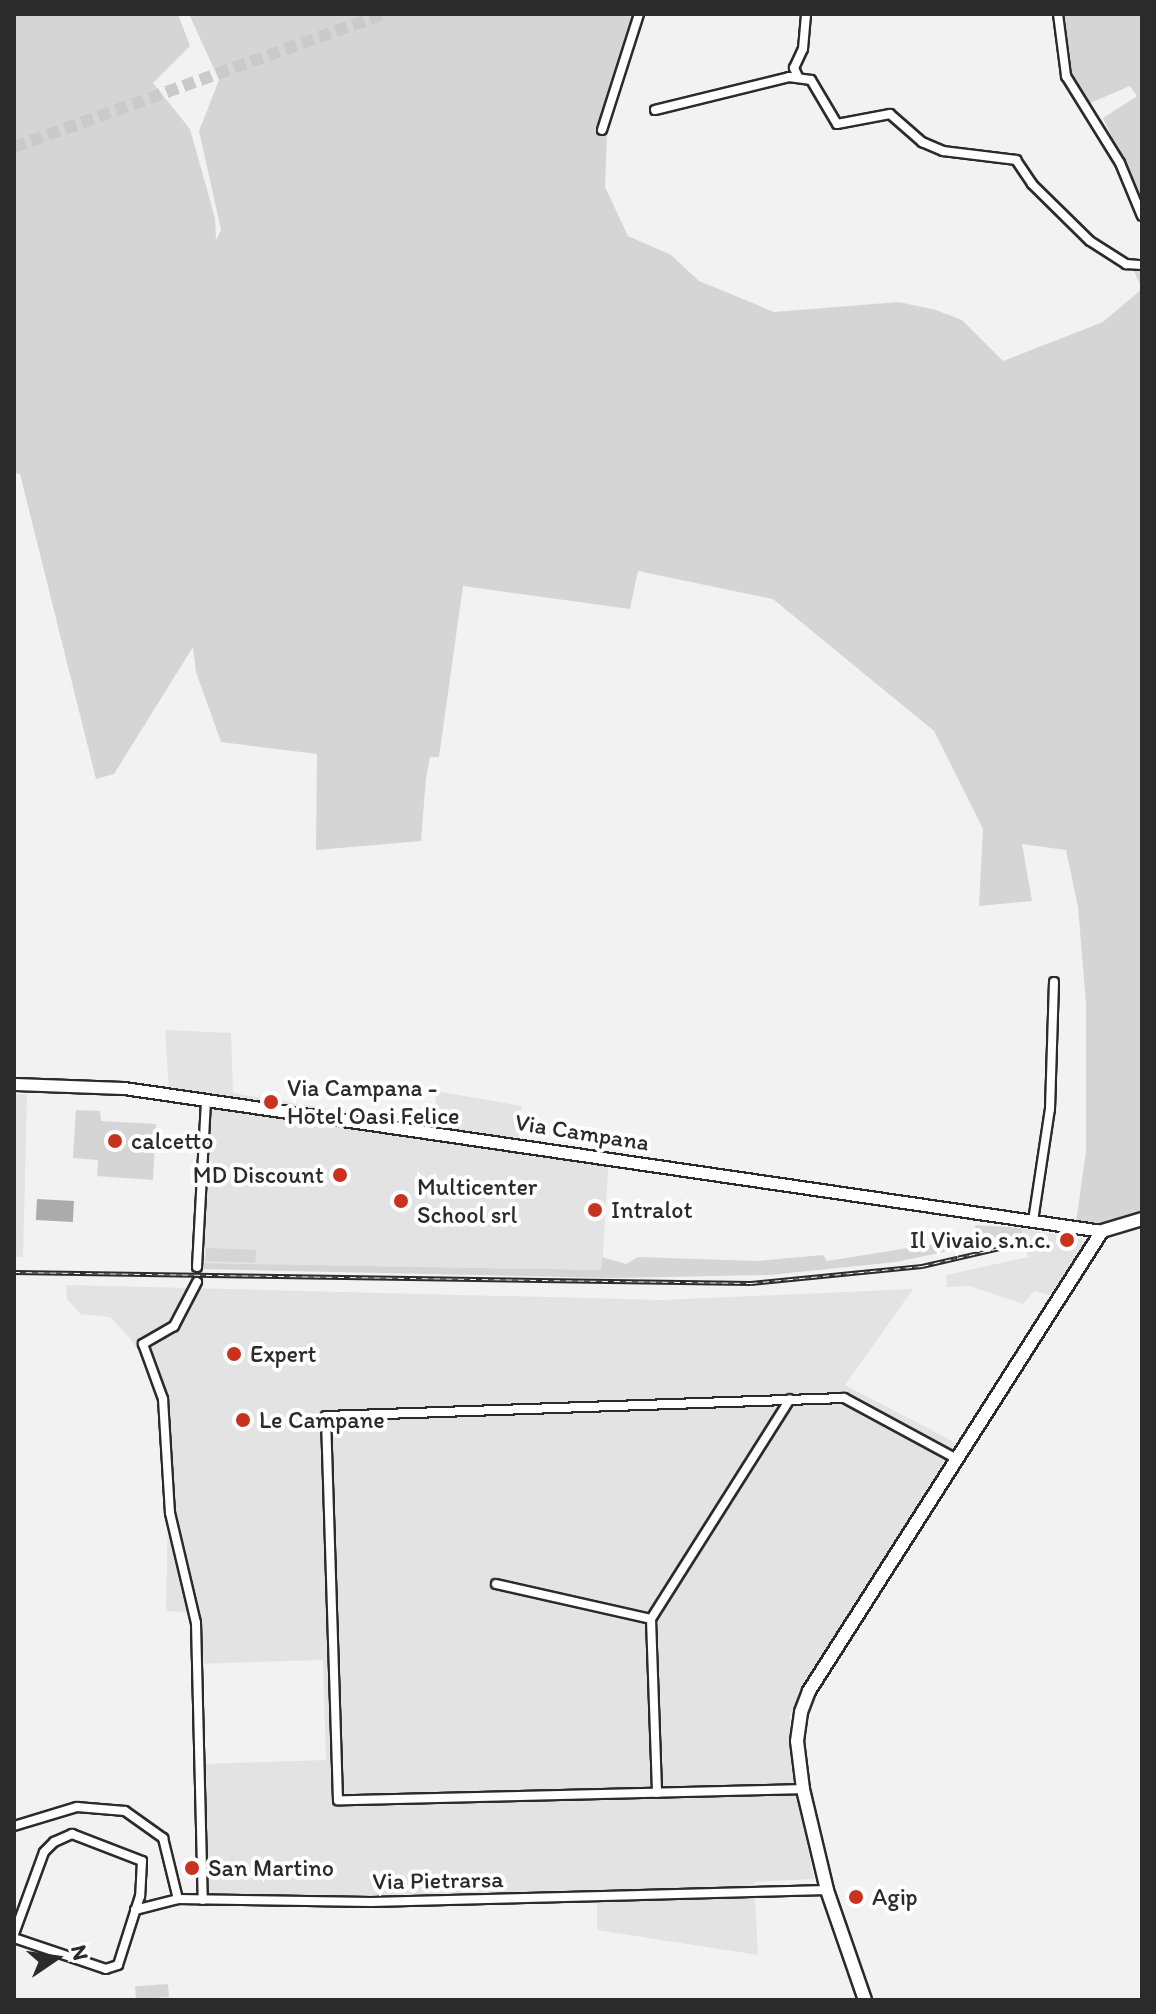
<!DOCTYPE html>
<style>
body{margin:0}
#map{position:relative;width:1156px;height:2014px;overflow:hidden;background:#f2f2f2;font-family:Itim,sans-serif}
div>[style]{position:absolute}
.built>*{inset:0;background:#e3e3e3}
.green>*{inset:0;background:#d5d5d5;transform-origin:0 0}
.water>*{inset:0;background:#ababab;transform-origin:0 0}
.secondary-tunnel>*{height:12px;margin-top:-6px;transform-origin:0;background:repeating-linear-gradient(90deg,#cacaca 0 12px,transparent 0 18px)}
.roads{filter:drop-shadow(2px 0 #2b2b2b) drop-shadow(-2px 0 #2b2b2b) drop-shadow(0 2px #2b2b2b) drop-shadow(0 -2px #2b2b2b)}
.minor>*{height:8px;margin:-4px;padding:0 4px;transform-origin:4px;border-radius:4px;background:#fff}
.tertiary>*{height:11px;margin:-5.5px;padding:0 5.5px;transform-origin:5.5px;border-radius:5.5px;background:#fff}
.secondary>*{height:12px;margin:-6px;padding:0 6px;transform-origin:6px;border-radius:6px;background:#fff}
.rail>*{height:5px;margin-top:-2.5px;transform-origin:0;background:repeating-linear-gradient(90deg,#fff 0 6px,#2b2b2b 0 12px);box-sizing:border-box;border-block:2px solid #2b2b2b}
.dots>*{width:22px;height:22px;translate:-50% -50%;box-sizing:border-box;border:4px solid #fff;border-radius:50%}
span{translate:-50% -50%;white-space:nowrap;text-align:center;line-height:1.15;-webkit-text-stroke:8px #fff;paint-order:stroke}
.poi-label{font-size:24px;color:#2b2b2b}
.left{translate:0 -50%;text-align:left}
.right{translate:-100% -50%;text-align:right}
.street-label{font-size:24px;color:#2b2b2b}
.frame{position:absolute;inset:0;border:16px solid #2b2b2b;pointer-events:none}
.north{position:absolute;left:16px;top:1918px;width:80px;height:80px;-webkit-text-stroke:6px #fff;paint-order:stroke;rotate:77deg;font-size:22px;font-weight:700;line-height:32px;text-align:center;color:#2b2b2b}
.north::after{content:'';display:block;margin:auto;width:28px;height:36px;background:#2b2b2b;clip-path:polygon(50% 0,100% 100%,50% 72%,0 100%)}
</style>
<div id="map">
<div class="built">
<i style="clip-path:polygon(165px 1030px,231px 1033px,233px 1093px,435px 1126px,436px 1091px,521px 1106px,523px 1139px,609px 1153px,602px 1270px,204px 1263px,210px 1095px,169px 1089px)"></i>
<i style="clip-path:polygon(14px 1094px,27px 1094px,23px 1257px,14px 1257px)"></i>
<i style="clip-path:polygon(1021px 1228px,1082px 1240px,1084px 1250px,1057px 1297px,1034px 1291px,1023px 1304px,970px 1286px,947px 1287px,946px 1275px,1028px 1257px)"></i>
<i style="clip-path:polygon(66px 1285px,663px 1300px,913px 1289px,845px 1385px,956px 1443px,790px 1714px,791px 1765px,814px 1879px,754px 1882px,758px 1955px,597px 1930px,597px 1891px,208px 1898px,205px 1764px,326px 1760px,323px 1660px,193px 1664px,192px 1613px,166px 1611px,168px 1513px,161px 1395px,147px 1362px,128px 1336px,110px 1317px,80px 1314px,67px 1299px)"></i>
</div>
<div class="green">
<i style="clip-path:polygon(14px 14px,178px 14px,190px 46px,153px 83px,190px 129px,215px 218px,216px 240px,221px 230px,199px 131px,219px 80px,189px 14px,634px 14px,596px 128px,607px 136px,605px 187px,628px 236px,671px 255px,699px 281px,774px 312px,899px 302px,936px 310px,962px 320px,1003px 361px,1103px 322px,1142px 289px,1134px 271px,1142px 271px,1142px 1216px,1102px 1227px,1076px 1223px,1086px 1151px,1086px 1003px,1078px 907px,1066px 850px,1022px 844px,1032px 901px,979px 906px,983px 829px,934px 731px,773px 599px,638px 571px,630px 609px,463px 586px,439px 757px,430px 757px,426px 778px,421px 841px,316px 850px,317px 754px,221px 742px,196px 672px,193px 647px,114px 774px,96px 779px,20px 474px,14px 473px)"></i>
<i style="clip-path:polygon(1064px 14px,1142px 14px,1142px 203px,1103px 118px,1137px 96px,1130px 86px,1090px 103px,1071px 75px)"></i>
<i style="clip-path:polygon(76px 1110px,100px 1111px,101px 1121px,156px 1124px,153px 1180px,97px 1176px,98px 1160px,73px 1158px)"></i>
<i style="clip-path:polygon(976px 1225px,1021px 1228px,1023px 1235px,896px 1262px,770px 1275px,612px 1278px,201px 1269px,201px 1263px,601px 1270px,602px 1257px,626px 1264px,638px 1257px,757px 1261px,823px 1255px,827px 1261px,933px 1244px,972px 1233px)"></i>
<i style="left:206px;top:1248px;width:50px;height:13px;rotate:2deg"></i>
<i style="left:168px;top:1984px;width:13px;height:33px;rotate:86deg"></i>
</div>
<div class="water">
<i style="left:37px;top:1199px;width:37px;height:21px;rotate:3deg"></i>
</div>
<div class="secondary-tunnel">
<i style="left:14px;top:147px;width:393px;rotate:-19.8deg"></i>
</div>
<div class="roads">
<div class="minor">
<i style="left:1058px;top:14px;width:63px;rotate:82.6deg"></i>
<i style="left:1066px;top:76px;width:102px;rotate:58.2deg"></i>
<i style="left:1120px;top:163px;width:57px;rotate:67.5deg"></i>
<i style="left:798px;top:77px;width:10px;rotate:-114deg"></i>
<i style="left:794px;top:68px;width:21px;rotate:-65deg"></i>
<i style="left:803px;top:49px;width:35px;rotate:-85deg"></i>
<i style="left:655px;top:110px;width:138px;rotate:-13.8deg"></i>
<i style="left:789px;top:77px;width:22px;rotate:8deg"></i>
<i style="left:811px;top:80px;width:51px;rotate:59.4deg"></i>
<i style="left:837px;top:124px;width:54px;rotate:-10.7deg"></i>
<i style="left:890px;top:114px;width:43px;rotate:41.2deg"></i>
<i style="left:922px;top:142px;width:23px;rotate:23deg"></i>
<i style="left:943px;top:151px;width:74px;rotate:7deg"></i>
<i style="left:1016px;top:160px;width:29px;rotate:56deg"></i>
<i style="left:1032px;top:184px;width:81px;rotate:44.5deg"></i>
<i style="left:1090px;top:241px;width:43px;rotate:32.6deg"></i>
<i style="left:1126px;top:264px;width:16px;rotate:4deg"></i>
<i style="left:602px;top:130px;width:122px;rotate:-72.3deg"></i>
<i style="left:1033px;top:1221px;width:113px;rotate:-81.4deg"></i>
<i style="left:1050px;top:1109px;width:127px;rotate:-88.2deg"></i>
<i style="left:197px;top:1267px;width:167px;rotate:-86.9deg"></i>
<i style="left:197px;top:1282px;width:50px;rotate:117.6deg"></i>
<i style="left:174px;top:1326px;width:36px;rotate:150deg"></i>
<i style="left:143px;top:1344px;width:59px;rotate:70deg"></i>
<i style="left:163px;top:1399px;width:114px;rotate:86.5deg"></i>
<i style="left:170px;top:1513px;width:113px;rotate:76.7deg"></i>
<i style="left:196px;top:1623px;width:277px;rotate:88.6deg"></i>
<i style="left:496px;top:1584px;width:159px;rotate:12.7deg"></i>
<i style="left:651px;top:1619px;width:174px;rotate:88deg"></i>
<i style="left:651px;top:1619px;width:260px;rotate:-57.7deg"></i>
<i style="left:803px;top:1789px;width:465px;rotate:178.6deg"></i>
<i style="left:338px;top:1800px;width:384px;rotate:-91.8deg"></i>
<i style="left:326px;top:1416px;width:518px;rotate:-1.99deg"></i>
<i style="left:844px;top:1398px;width:128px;rotate:28.4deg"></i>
<i style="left:14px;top:1826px;width:66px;rotate:-16.8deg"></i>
<i style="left:77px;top:1807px;width:48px;rotate:4.8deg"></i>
<i style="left:125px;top:1811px;width:47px;rotate:35.4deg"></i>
<i style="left:163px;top:1838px;width:63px;rotate:76.2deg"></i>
<i style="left:178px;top:1899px;width:193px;rotate:0.9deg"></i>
<i style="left:371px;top:1902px;width:456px;rotate:-1.5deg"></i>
<i style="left:135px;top:1910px;width:44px;rotate:-14.3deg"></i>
<i style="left:14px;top:1934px;width:87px;rotate:-69.9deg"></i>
<i style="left:44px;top:1852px;width:14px;rotate:-45deg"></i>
<i style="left:54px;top:1842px;width:20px;rotate:-24deg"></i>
<i style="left:72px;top:1834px;width:75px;rotate:21.1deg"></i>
<i style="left:142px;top:1861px;width:35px;rotate:93deg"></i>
<i style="left:140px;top:1896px;width:72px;rotate:107.7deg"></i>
<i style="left:118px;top:1965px;width:13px;rotate:162deg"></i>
<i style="left:106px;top:1969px;width:97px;rotate:-161.4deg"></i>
</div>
<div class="tertiary">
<i style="left:14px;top:1084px;width:110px;rotate:2.1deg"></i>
<i style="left:124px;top:1088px;width:988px;rotate:8.32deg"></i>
</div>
<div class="secondary">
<i style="left:865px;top:2000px;width:116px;rotate:-109.1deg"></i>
<i style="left:827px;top:1890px;width:104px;rotate:-103.4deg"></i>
<i style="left:803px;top:1789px;width:48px;rotate:-97.1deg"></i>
<i style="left:797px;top:1741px;width:29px;rotate:-82deg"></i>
<i style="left:801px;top:1712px;width:22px;rotate:-69deg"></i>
<i style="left:809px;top:1691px;width:545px;rotate:-57.5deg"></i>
<i style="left:1102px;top:1231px;width:42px;rotate:-16.7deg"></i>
</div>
</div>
<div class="rail">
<i style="left:14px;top:1272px;width:737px;rotate:0.86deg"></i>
<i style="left:751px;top:1283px;width:172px;rotate:-5.7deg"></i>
<i style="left:922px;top:1266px;width:103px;rotate:-13deg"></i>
</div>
<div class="dots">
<i style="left:271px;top:1102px;background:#c8321e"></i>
<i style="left:115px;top:1141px;background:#c8321e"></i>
<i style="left:340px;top:1175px;background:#c8321e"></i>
<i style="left:401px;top:1201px;background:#c8321e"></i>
<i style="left:595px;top:1210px;background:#c8321e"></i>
<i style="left:1067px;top:1240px;background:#c8321e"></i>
<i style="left:234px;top:1354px;background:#c8321e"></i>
<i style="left:243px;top:1420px;background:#c8321e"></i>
<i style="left:192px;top:1868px;background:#c8321e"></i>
<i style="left:856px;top:1897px;background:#c8321e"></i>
</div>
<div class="poi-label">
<span class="left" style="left:287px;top:1102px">Via Campana -<br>Hotel Oasi Felice</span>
<span class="left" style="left:131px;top:1141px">calcetto</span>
<span class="right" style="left:324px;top:1175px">MD Discount</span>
<span class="left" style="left:417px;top:1201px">Multicenter<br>School srl</span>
<span class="left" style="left:611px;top:1210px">Intralot</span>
<span class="right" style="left:1051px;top:1240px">Il Vivaio s.n.c.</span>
<span class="left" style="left:250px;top:1354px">Expert</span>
<span class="left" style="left:259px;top:1420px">Le Campane</span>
<span class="left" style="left:208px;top:1868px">San Martino</span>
<span class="left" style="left:872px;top:1897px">Agip</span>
</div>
<div class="street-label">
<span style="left:582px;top:1132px;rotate:9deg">Via Campana</span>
<span style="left:438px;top:1880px;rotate:-1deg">Via Pietrarsa</span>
</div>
<div class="frame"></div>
<div class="north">N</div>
</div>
